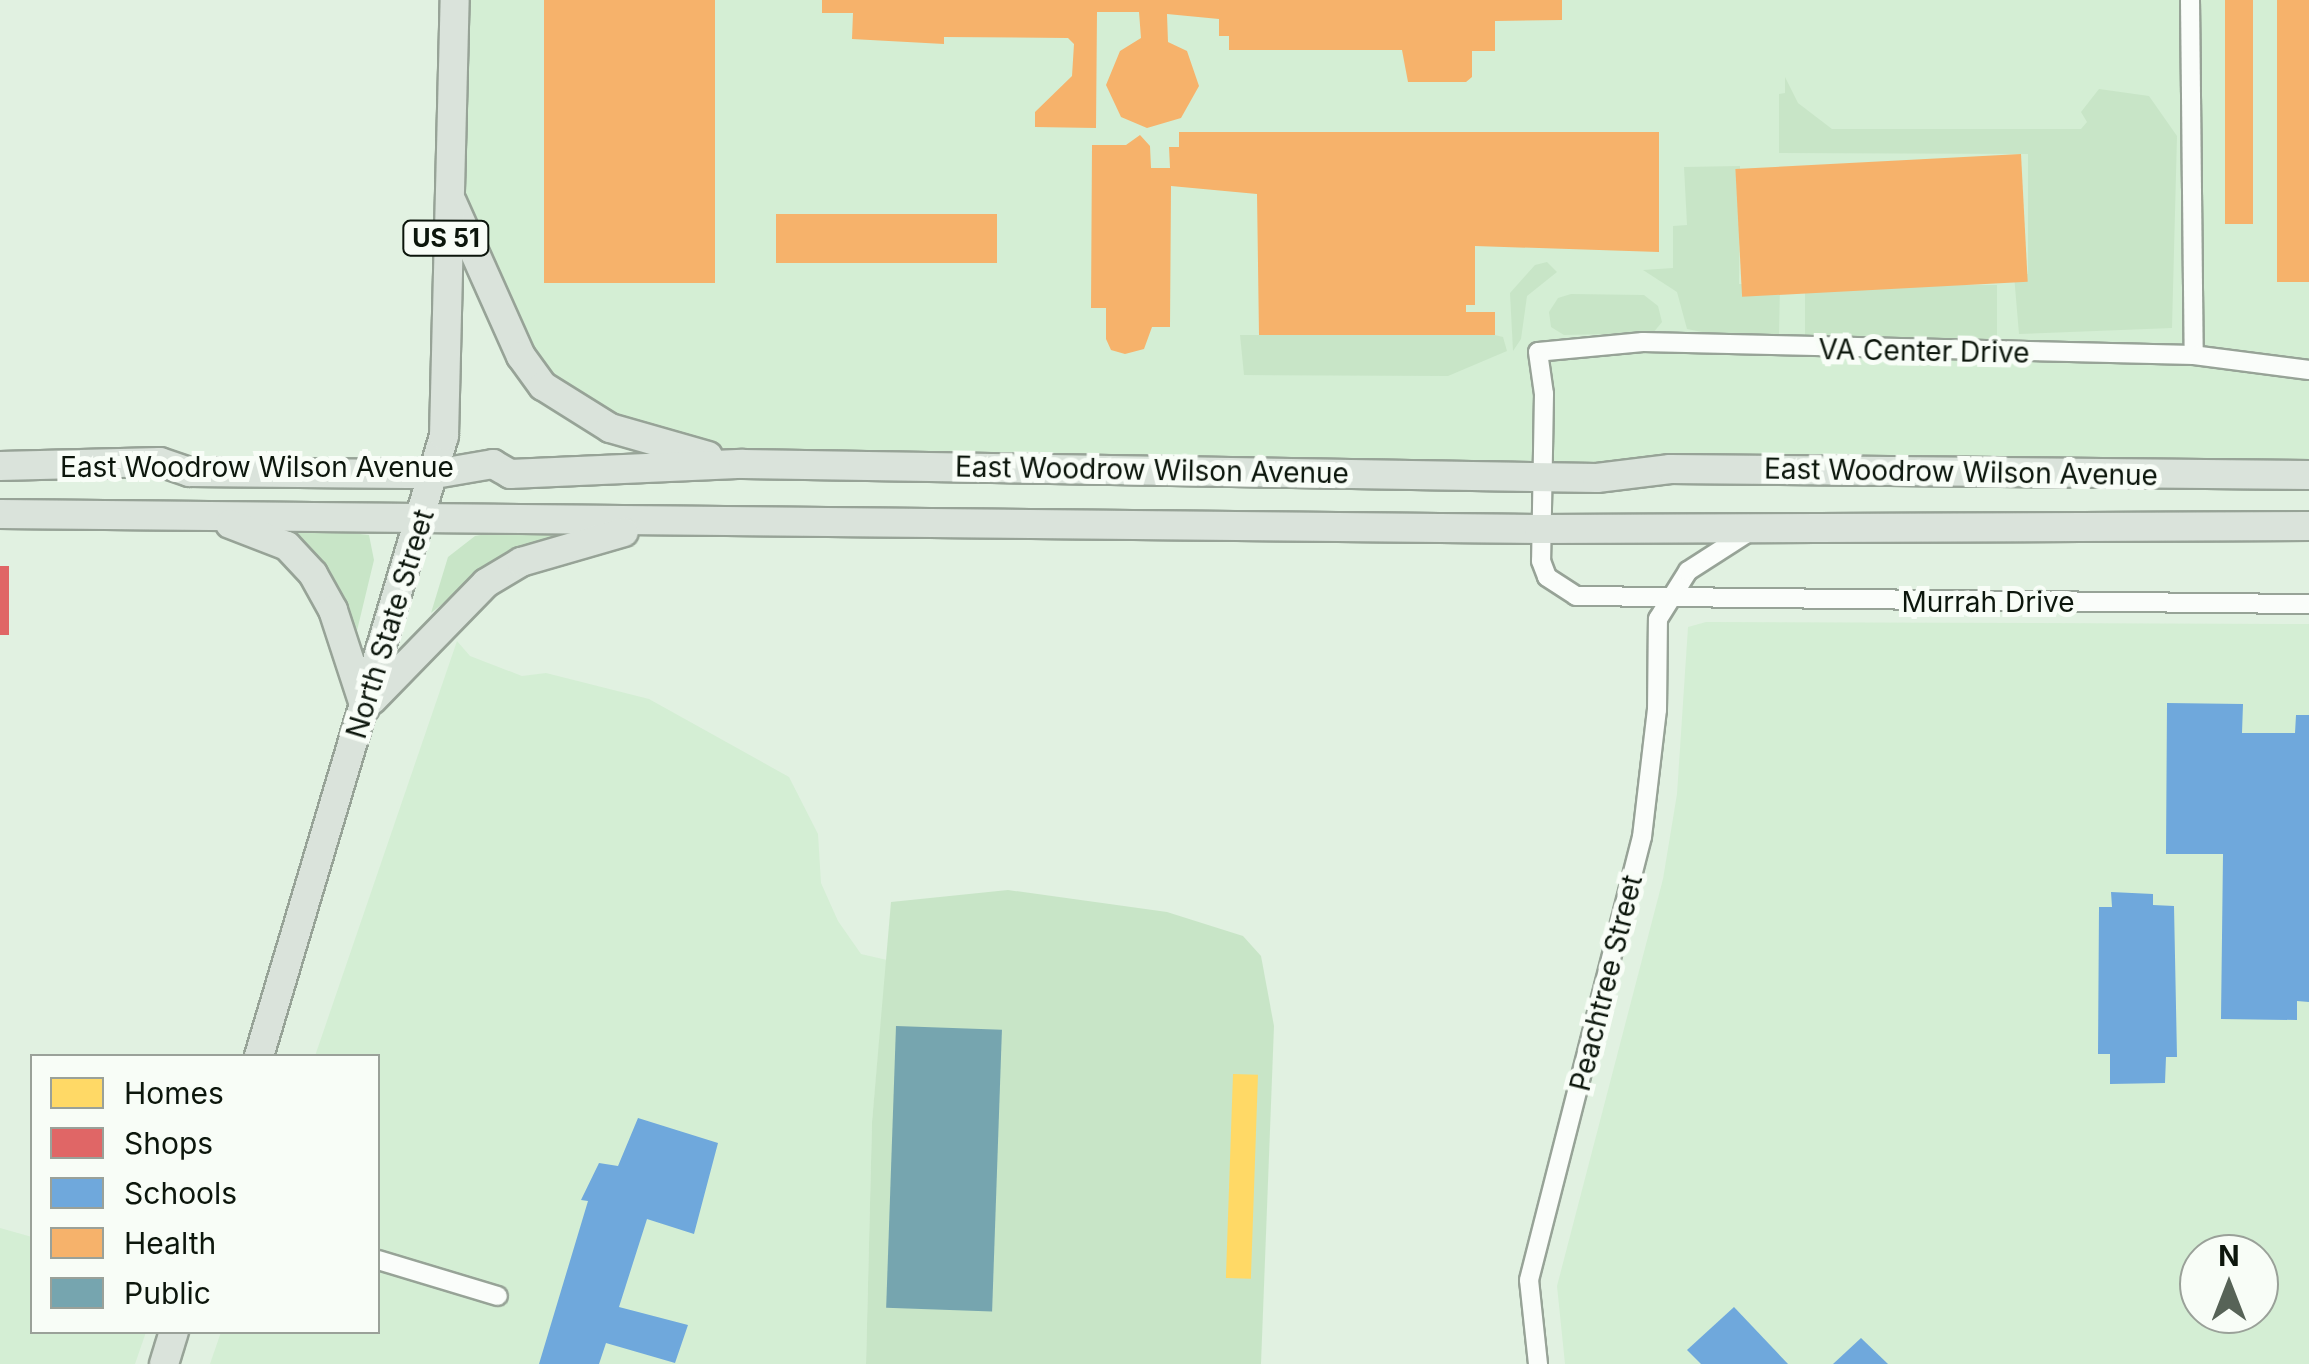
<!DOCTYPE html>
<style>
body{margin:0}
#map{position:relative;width:2309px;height:1364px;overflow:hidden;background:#e1f1e1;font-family:Inter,sans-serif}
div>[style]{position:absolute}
.built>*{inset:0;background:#d4eed4}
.green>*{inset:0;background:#c8e5c7;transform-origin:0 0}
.homes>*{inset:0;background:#ffd966;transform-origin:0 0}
.shops>*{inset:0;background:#e06666;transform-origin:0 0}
.schools>*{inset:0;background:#6fa8dc}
.health>*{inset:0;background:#f6b26b;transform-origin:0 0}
.public>*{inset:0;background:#76a5af;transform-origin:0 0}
.roads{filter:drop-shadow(2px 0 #97a397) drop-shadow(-2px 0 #97a397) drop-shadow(0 2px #97a397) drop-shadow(0 -2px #97a397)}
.minor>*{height:18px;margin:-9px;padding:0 9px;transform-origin:9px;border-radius:9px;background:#fafdfa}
.primary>*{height:28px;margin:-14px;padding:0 14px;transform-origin:14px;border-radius:14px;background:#dae3db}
span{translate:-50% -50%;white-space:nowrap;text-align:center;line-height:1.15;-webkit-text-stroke:10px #f8fdf7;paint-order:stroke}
.shield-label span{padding:2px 8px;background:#f8fdf7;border:2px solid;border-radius:8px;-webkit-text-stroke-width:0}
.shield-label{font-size:25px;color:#0c160c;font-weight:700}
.street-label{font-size:28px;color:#0c160c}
.legend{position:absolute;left:30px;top:1054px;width:350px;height:280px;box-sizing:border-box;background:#f8fdf7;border:2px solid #9aa199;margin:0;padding:12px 18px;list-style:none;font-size:30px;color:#0c160c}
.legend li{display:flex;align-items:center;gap:20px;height:50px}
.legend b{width:50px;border:2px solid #9aa199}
.north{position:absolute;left:2179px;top:1234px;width:100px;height:100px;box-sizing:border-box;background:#f8fdf7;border:2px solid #9aa199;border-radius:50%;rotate:0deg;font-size:28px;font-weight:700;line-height:40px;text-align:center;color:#0c160c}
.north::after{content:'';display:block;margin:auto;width:35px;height:45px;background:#576357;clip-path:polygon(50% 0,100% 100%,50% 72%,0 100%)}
</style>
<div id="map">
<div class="built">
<i style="clip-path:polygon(449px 0,2309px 0,2309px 475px,743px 464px,654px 444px,543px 386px,446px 190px)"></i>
<i style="clip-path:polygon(evenodd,1706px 622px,2309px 624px,2309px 1364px,1565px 1364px,1557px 1286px,1663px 879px,1677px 794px,1688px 627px,1706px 622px,2199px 1254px,2259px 1254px,2259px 1314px,2199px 1314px,2199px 1254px)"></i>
<i style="clip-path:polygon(457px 641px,470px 656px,522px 676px,546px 673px,649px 699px,789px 777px,818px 834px,821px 883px,838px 921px,861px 954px,887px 960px,872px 1122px,866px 1364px,210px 1364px,221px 1332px,378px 1332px,378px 1056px,315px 1056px)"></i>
<i style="clip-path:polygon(0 1228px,32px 1237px,32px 1332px,146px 1332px,135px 1364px,0 1364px)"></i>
</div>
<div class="green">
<i style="clip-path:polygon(1785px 77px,1798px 103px,1832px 129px,2081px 129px,2087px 122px,2081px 112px,2099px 89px,2149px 96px,2177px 136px,2172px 328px,2019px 334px,2014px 275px,2028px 274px,2028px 154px,1779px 153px,1779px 94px,1785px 93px)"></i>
<i style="clip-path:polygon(1740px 166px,1739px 284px,1780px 284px,1779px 334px,1767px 345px,1687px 329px,1677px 292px,1643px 270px,1673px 268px,1673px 226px,1687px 225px,1684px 167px)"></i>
<i style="clip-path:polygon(1547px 262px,1557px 272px,1527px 296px,1521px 339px,1513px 351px,1510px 293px,1535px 265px)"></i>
<i style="left:1805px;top:285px;width:192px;height:54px"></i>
<i style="clip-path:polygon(1571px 294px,1644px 295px,1658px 306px,1662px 322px,1653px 333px,1564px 335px,1551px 327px,1549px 312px,1558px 298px)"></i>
<i style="clip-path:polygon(1240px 335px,1495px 335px,1503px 337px,1507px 351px,1448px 376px,1244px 375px)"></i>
<i style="clip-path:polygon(287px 526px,369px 535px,374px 560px,355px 639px,330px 575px)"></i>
<i style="clip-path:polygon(496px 532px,573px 532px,485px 570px,431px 613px,448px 557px,475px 536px)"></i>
<i style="clip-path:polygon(1008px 890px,1167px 912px,1243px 936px,1261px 956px,1274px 1026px,1261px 1364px,866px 1364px,872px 1122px,891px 902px)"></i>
</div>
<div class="homes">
<i style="left:1233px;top:1074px;width:25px;height:204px;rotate:2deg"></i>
</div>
<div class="shops">
<i style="left:0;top:566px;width:9px;height:69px"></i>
</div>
<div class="schools">
<i style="clip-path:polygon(2167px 703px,2243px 704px,2242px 733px,2295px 733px,2296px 715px,2309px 715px,2309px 1002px,2297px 1001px,2297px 1020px,2221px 1019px,2223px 854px,2166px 854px)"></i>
<i style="clip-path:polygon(2111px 892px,2153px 894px,2153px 905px,2174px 906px,2177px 1057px,2166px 1057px,2165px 1083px,2110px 1084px,2110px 1054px,2098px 1054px,2099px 907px,2112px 907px)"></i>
<i style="clip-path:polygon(638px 1118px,718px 1143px,694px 1234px,647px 1219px,619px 1307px,688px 1325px,675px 1363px,606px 1343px,599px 1364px,539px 1364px,588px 1201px,581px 1200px,599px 1163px,618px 1166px)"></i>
<i style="clip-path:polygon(1734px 1307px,1788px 1364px,1701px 1364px,1687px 1350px)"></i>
<i style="clip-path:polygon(1861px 1338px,1888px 1364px,1833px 1364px)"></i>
</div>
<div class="health">
<i style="left:544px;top:0;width:171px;height:283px"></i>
<i style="clip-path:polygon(822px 0,1562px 0,1562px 20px,1495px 21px,1495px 51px,1472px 51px,1472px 77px,1466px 82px,1408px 82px,1402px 50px,1229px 50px,1229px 36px,1219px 36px,1219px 19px,1167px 14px,1168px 42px,1187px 51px,1199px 86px,1181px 118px,1147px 128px,1121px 117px,1106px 85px,1120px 51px,1141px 38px,1139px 12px,1097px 12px,1096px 128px,1035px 127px,1035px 112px,1072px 76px,1074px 44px,1068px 38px,944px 37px,944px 44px,852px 39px,853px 13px,822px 13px)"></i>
<i style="left:2225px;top:0;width:28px;height:224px"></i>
<i style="left:2277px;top:0;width:32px;height:282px"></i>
<i style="clip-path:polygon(1179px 132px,1659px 132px,1659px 252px,1475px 246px,1475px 305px,1466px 305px,1466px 312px,1495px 312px,1495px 335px,1259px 335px,1257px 194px,1171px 186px,1170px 327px,1152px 327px,1144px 349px,1125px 354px,1111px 350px,1106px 339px,1106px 308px,1091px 308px,1092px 145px,1126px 145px,1140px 135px,1150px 146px,1151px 168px,1170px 168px,1169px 147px,1179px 147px)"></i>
<i style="left:2021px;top:154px;width:128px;height:286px;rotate:87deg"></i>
<i style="left:776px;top:214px;width:221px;height:49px"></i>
</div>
<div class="public">
<i style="left:896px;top:1026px;width:106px;height:282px;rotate:2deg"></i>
</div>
<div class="roads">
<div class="minor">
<i style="left:2190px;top:0;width:355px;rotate:89.4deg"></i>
<i style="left:2309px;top:370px;width:116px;rotate:-172.6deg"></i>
<i style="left:2194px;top:355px;width:551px;rotate:-178.65deg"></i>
<i style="left:1643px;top:342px;width:105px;rotate:174.6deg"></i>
<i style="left:1538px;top:352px;width:42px;rotate:81.9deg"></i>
<i style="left:1544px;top:394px;width:167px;rotate:91deg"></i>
<i style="left:1541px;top:561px;width:17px;rotate:69deg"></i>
<i style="left:1547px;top:577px;width:35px;rotate:33deg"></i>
<i style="left:1576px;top:596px;width:733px;rotate:0.63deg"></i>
<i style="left:378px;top:1260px;width:125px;rotate:16.7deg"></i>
<i style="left:1538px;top:1364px;width:84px;rotate:-96.1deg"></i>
<i style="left:1529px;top:1280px;width:457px;rotate:-75.7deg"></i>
<i style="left:1642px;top:837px;width:128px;rotate:-83.3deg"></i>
<i style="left:1657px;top:710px;width:91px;rotate:-89.4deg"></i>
<i style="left:1658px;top:619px;width:57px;rotate:-58deg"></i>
<i style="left:1688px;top:571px;width:80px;rotate:-32.7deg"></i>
</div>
<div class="primary">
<i style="left:452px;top:202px;width:169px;rotate:65.9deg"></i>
<i style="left:521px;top:356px;width:37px;rotate:54deg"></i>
<i style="left:543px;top:386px;width:79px;rotate:32.1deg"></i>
<i style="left:610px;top:428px;width:102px;rotate:15.9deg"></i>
<i style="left:0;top:466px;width:160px;rotate:-1.4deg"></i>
<i style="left:160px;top:462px;width:31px;rotate:19deg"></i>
<i style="left:189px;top:472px;width:246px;rotate:0.5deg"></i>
<i style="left:435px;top:474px;width:59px;rotate:-9.8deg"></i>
<i style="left:493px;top:464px;width:20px;rotate:30deg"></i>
<i style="left:510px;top:474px;width:233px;rotate:-2.5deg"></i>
<i style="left:743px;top:464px;width:854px;rotate:0.94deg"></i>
<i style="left:1597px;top:478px;width:74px;rotate:-7deg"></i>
<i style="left:1670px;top:469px;width:639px;rotate:0.54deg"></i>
<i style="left:0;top:514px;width:1539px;rotate:0.56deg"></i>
<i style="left:1539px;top:529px;width:770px;rotate:-0.22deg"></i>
<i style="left:230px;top:524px;width:61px;rotate:21.1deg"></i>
<i style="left:287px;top:546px;width:38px;rotate:47deg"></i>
<i style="left:313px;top:574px;width:41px;rotate:60.9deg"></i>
<i style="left:333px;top:610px;width:103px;rotate:71.9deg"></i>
<i style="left:372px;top:700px;width:163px;rotate:-45.7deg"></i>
<i style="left:486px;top:583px;width:41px;rotate:-31deg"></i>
<i style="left:521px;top:562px;width:107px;rotate:-16.2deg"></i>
<i style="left:259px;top:1056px;width:647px;rotate:-73.39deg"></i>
<i style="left:444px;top:436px;width:436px;rotate:-88.6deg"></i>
<i style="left:164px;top:1364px;width:34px;rotate:-73deg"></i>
</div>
</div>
<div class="shield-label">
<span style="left:446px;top:238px">US 51</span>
</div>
<div class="street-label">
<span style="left:1924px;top:351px;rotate:1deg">VA Center Drive</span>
<span style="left:257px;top:467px">East Woodrow Wilson Avenue</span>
<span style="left:1152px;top:470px;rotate:1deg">East Woodrow Wilson Avenue</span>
<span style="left:1961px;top:472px;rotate:1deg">East Woodrow Wilson Avenue</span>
<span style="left:1988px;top:602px">Murrah Drive</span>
<span style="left:390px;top:624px;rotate:-73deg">North State Street</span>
<span style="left:1606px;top:983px;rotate:-76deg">Peachtree Street</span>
</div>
<ul class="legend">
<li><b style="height:28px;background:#ffd966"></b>Homes</li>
<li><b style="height:28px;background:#e06666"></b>Shops</li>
<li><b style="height:28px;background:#6fa8dc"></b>Schools</li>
<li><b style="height:28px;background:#f6b26b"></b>Health</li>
<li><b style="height:28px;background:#76a5af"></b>Public</li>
</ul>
<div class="north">N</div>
</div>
